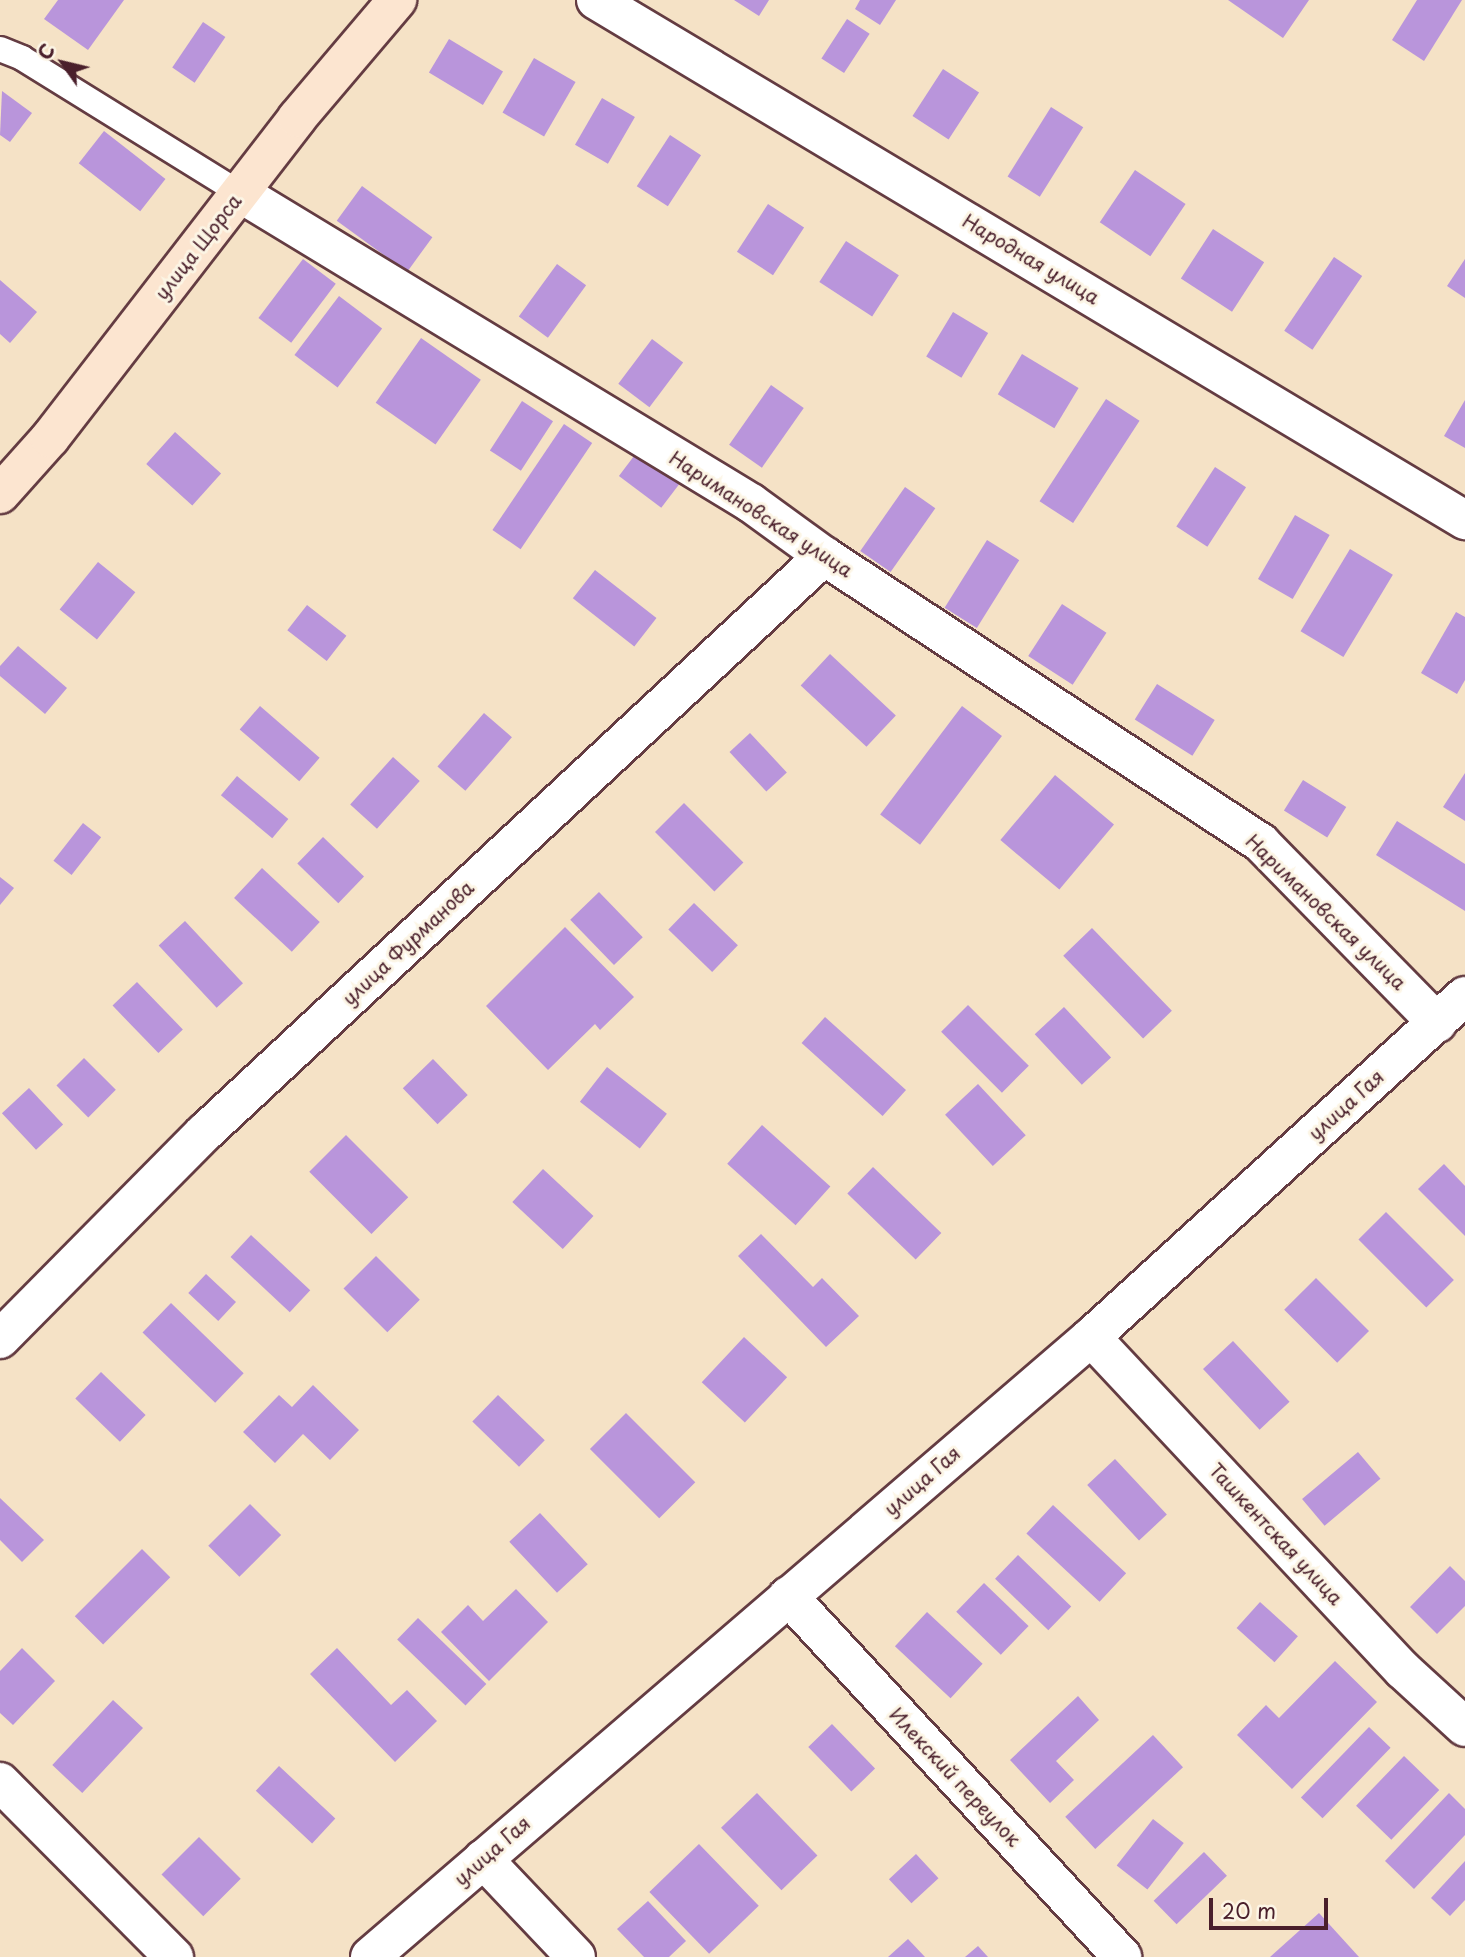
<!DOCTYPE html>
<meta charset="utf-8">
<style>
body{margin:0}
#map{position:relative;width:1465px;height:1957px;overflow:hidden;background:#f5e2c6;font-family:"Playpen Sans",sans-serif}
div>[style]{position:absolute}
.building>*{inset:0;background:#b995db;transform-origin:0 0}
.roads{filter:drop-shadow(2px 0 #643c42) drop-shadow(-2px 0 #643c42) drop-shadow(0 2px #643c42) drop-shadow(0 -2px #643c42)}
.lane>*{height:24px;margin:-12px;padding:0 12px;transform-origin:12px;border-radius:12px;background:#fff}
.street>*{height:38px;margin:-19px;padding:0 19px;transform-origin:19px;border-radius:19px;background:#fff}
.secondary>*{height:38px;margin:-19px;padding:0 19px;transform-origin:19px;border-radius:19px;background:#fce5d0}
span{translate:-50% -50%;white-space:nowrap;text-align:center;line-height:1.15;-webkit-text-stroke:6px #fcf5e5;paint-order:stroke}
.street-label{font-size:19px;color:#4a1f2b}
.north{position:absolute;left:28px;top:28px;width:70px;height:70px;-webkit-text-stroke:5px #fcf5e5;paint-order:stroke;rotate:304deg;font-size:19px;font-weight:700;line-height:28px;text-align:center;color:#4a1f2b}
.north::after{content:'';display:block;margin:auto;width:24px;height:32px;background:#4a1f2b;clip-path:polygon(50% 0,100% 100%,50% 72%,0 100%)}
.scale{position:absolute;left:1209px;top:1898px;width:119px;height:32px;box-sizing:border-box;border:4px solid #4a1f2b;border-top:0;padding-left:9px;font-size:21px;line-height:24px;white-space:nowrap;color:#4a1f2b;-webkit-text-stroke:5px #fcf5e5;paint-order:stroke}
</style>
<div id="map">
<div class="building">
<i style="clip-path:polygon(58px 0,124px 0,88px 50px,44px 19px)"></i>
<i style="clip-path:polygon(734px 0,769px 0,759px 16px)"></i>
<i style="clip-path:polygon(860px 0,896px 0,880px 25px,855px 9px)"></i>
<i style="clip-path:polygon(1228px 0,1309px 0,1283px 38px)"></i>
<i style="clip-path:polygon(1417px 0,1462px 0,1424px 61px,1392px 40px)"></i>
<i style="left:847px;top:19px;width:27px;height:47px;rotate:33deg"></i>
<i style="left:203px;top:22px;width:27px;height:55px;rotate:34deg"></i>
<i style="left:449px;top:39px;width:63px;height:39px;rotate:31deg"></i>
<i style="left:534px;top:58px;width:48px;height:63px;rotate:30deg"></i>
<i style="left:943px;top:69px;width:43px;height:56px;rotate:33deg"></i>
<i style="clip-path:polygon(2px 91px,32px 113px,10px 142px,0 135px)"></i>
<i style="left:602px;top:98px;width:38px;height:54px;rotate:30deg"></i>
<i style="left:1051px;top:107px;width:38px;height:82px;rotate:32deg"></i>
<i style="left:104px;top:131px;width:78px;height:41px;rotate:38deg"></i>
<i style="left:670px;top:135px;width:37px;height:61px;rotate:33deg"></i>
<i style="left:1135px;top:170px;width:61px;height:63px;rotate:34deg"></i>
<i style="left:362px;top:186px;width:87px;height:43px;rotate:36deg"></i>
<i style="left:768px;top:204px;width:43px;height:57px;rotate:33deg"></i>
<i style="left:1213px;top:229px;width:61px;height:59px;rotate:33deg"></i>
<i style="left:846px;top:241px;width:63px;height:49px;rotate:33deg"></i>
<i style="left:1334px;top:257px;width:34px;height:89px;rotate:34deg"></i>
<i style="left:303px;top:259px;width:41px;height:74px;rotate:37deg"></i>
<i style="clip-path:polygon(1465px 259px,1465px 298px,1447px 286px)"></i>
<i style="left:557px;top:264px;width:36px;height:65px;rotate:36deg"></i>
<i style="clip-path:polygon(0 280px,37px 312px,10px 343px,0 334px)"></i>
<i style="left:339px;top:296px;width:54px;height:74px;rotate:37deg"></i>
<i style="left:953px;top:312px;width:41px;height:52px;rotate:31deg"></i>
<i style="left:421px;top:338px;width:73px;height:79px;rotate:35deg"></i>
<i style="left:652px;top:339px;width:39px;height:56px;rotate:37deg"></i>
<i style="left:1022px;top:354px;width:66px;height:47px;rotate:31deg"></i>
<i style="left:771px;top:385px;width:40px;height:73px;rotate:35deg"></i>
<i style="left:1106px;top:399px;width:40px;height:122px;rotate:33deg"></i>
<i style="clip-path:polygon(1465px 400px,1465px 448px,1444px 436px)"></i>
<i style="left:522px;top:401px;width:37px;height:59px;rotate:33deg"></i>
<i style="left:564px;top:424px;width:34px;height:128px;rotate:34deg"></i>
<i style="left:175px;top:432px;width:62px;height:43px;rotate:42deg"></i>
<i style="left:637px;top:452px;width:53px;height:30px;rotate:37deg"></i>
<i style="left:1215px;top:467px;width:37px;height:71px;rotate:33deg"></i>
<i style="left:905px;top:487px;width:37px;height:78px;rotate:35deg"></i>
<i style="left:1295px;top:515px;width:40px;height:74px;rotate:30deg"></i>
<i style="left:987px;top:540px;width:38px;height:80px;rotate:32deg"></i>
<i style="left:1350px;top:549px;width:50px;height:96px;rotate:31deg"></i>
<i style="left:98px;top:562px;width:48px;height:61px;rotate:39deg"></i>
<i style="left:595px;top:570px;width:78px;height:36px;rotate:38deg"></i>
<i style="left:1062px;top:604px;width:53px;height:62px;rotate:33deg"></i>
<i style="left:307px;top:605px;width:50px;height:32px;rotate:38deg"></i>
<i style="clip-path:polygon(1456px 612px,1465px 617px,1465px 680px,1457px 694px,1421px 673px)"></i>
<i style="clip-path:polygon(18px 646px,67px 688px,45px 714px,0 676px,0 666px)"></i>
<i style="left:830px;top:654px;width:90px;height:43px;rotate:43deg"></i>
<i style="left:1157px;top:684px;width:68px;height:42px;rotate:32deg"></i>
<i style="left:260px;top:706px;width:79px;height:31px;rotate:41deg"></i>
<i style="left:962px;top:706px;width:50px;height:136px;rotate:37deg"></i>
<i style="left:484px;top:713px;width:37px;height:71px;rotate:41deg"></i>
<i style="left:750px;top:733px;width:54px;height:28px;rotate:47deg"></i>
<i style="left:393px;top:757px;width:36px;height:64px;rotate:42deg"></i>
<i style="clip-path:polygon(1465px 773px,1465px 821px,1443px 807px)"></i>
<i style="left:1055px;top:775px;width:77px;height:85px;rotate:40deg"></i>
<i style="left:237px;top:776px;width:67px;height:25px;rotate:40deg"></i>
<i style="left:1303px;top:780px;width:51px;height:36px;rotate:32deg"></i>
<i style="left:684px;top:803px;width:84px;height:41px;rotate:45deg"></i>
<i style="clip-path:polygon(1397px 821px,1465px 864px,1465px 911px,1376px 855px)"></i>
<i style="left:83px;top:823px;width:23px;height:48px;rotate:38deg"></i>
<i style="left:323px;top:837px;width:57px;height:37px;rotate:44deg"></i>
<i style="left:262px;top:868px;width:79px;height:41px;rotate:43deg"></i>
<i style="clip-path:polygon(0 877px,14px 888px,0 905px)"></i>
<i style="left:599px;top:892px;width:63px;height:40px;rotate:46deg"></i>
<i style="left:694px;top:903px;width:61px;height:37px;rotate:44deg"></i>
<i style="left:185px;top:921px;width:85px;height:36px;rotate:47deg"></i>
<i style="clip-path:polygon(565px 927px,634px 997px,600px 1030px,595px 1024px,548px 1070px,486px 1006px)"></i>
<i style="left:1092px;top:928px;width:115px;height:40px;rotate:46deg"></i>
<i style="left:137px;top:982px;width:66px;height:34px;rotate:46deg"></i>
<i style="left:968px;top:1005px;width:86px;height:38px;rotate:45deg"></i>
<i style="left:1064px;top:1007px;width:69px;height:40px;rotate:47deg"></i>
<i style="left:825px;top:1017px;width:109px;height:35px;rotate:42deg"></i>
<i style="left:84px;top:1058px;width:45px;height:39px;rotate:45deg"></i>
<i style="left:433px;top:1059px;width:50px;height:42px;rotate:46deg"></i>
<i style="left:607px;top:1067px;width:76px;height:44px;rotate:38deg"></i>
<i style="left:978px;top:1084px;width:70px;height:45px;rotate:47deg"></i>
<i style="left:29px;top:1088px;width:50px;height:37px;rotate:47deg"></i>
<i style="left:762px;top:1125px;width:92px;height:52px;rotate:42deg"></i>
<i style="left:346px;top:1135px;width:88px;height:52px;rotate:45deg"></i>
<i style="clip-path:polygon(1444px 1164px,1465px 1186px,1465px 1236px,1418px 1189px)"></i>
<i style="left:873px;top:1167px;width:95px;height:37px;rotate:44deg"></i>
<i style="left:543px;top:1169px;width:69px;height:45px;rotate:43deg"></i>
<i style="left:1386px;top:1212px;width:96px;height:39px;rotate:45deg"></i>
<i style="clip-path:polygon(761px 1234px,813px 1287px,822px 1278px,859px 1316px,826px 1347px,738px 1256px)"></i>
<i style="left:251px;top:1235px;width:81px;height:30px;rotate:43deg"></i>
<i style="left:376px;top:1256px;width:62px;height:46px;rotate:45deg"></i>
<i style="left:206px;top:1274px;width:41px;height:26px;rotate:43deg"></i>
<i style="left:1316px;top:1278px;width:75px;height:45px;rotate:45deg"></i>
<i style="left:171px;top:1303px;width:101px;height:41px;rotate:44deg"></i>
<i style="left:744px;top:1337px;width:59px;height:62px;rotate:43deg"></i>
<i style="left:1233px;top:1341px;width:83px;height:41px;rotate:47deg"></i>
<i style="left:101px;top:1372px;width:62px;height:37px;rotate:44deg"></i>
<i style="clip-path:polygon(313px 1385px,359px 1430px,330px 1460px,303px 1434px,275px 1463px,243px 1432px,279px 1395px,292px 1407px)"></i>
<i style="left:498px;top:1395px;width:65px;height:37px;rotate:44deg"></i>
<i style="left:626px;top:1413px;width:98px;height:51px;rotate:45deg"></i>
<i style="left:1358px;top:1452px;width:35px;height:73px;rotate:50deg"></i>
<i style="left:1115px;top:1459px;width:76px;height:38px;rotate:47deg"></i>
<i style="clip-path:polygon(0 1498px,44px 1540px,22px 1562px,0 1540px)"></i>
<i style="left:250px;top:1504px;width:44px;height:59px;rotate:45deg"></i>
<i style="left:1053px;top:1505px;width:100px;height:39px;rotate:43deg"></i>
<i style="left:540px;top:1513px;width:70px;height:42px;rotate:47deg"></i>
<i style="left:142px;top:1549px;width:40px;height:95px;rotate:45deg"></i>
<i style="left:1018px;top:1555px;width:74px;height:33px;rotate:44deg"></i>
<i style="clip-path:polygon(1450px 1566px,1465px 1581px,1465px 1606px,1437px 1634px,1410px 1607px)"></i>
<i style="left:984px;top:1583px;width:62px;height:40px;rotate:44deg"></i>
<i style="clip-path:polygon(516px 1589px,548px 1622px,489px 1681px,441px 1632px,468px 1605px,483px 1621px)"></i>
<i style="left:1260px;top:1602px;width:51px;height:35px;rotate:42deg"></i>
<i style="left:927px;top:1612px;width:76px;height:47px;rotate:43deg"></i>
<i style="left:418px;top:1618px;width:95px;height:30px;rotate:44deg"></i>
<i style="clip-path:polygon(22px 1648px,55px 1681px,13px 1725px,0 1713px,0 1671px)"></i>
<i style="clip-path:polygon(337px 1648px,391px 1705px,407px 1690px,437px 1721px,395px 1762px,310px 1674px)"></i>
<i style="clip-path:polygon(1335px 1661px,1377px 1702px,1292px 1789px,1237px 1735px,1266px 1705px,1279px 1718px)"></i>
<i style="clip-path:polygon(1078px 1696px,1099px 1720px,1056px 1761px,1074px 1780px,1050px 1803px,1010px 1760px)"></i>
<i style="left:113px;top:1700px;width:41px;height:89px;rotate:43deg"></i>
<i style="left:832px;top:1724px;width:62px;height:33px;rotate:46deg"></i>
<i style="left:1369px;top:1727px;width:30px;height:98px;rotate:44deg"></i>
<i style="left:1153px;top:1735px;width:44px;height:120px;rotate:47deg"></i>
<i style="left:1404px;top:1756px;width:49px;height:69px;rotate:44deg"></i>
<i style="left:279px;top:1766px;width:77px;height:34px;rotate:43deg"></i>
<i style="left:757px;top:1793px;width:87px;height:50px;rotate:46deg"></i>
<i style="clip-path:polygon(1449px 1793px,1465px 1809px,1465px 1835px,1414px 1889px,1385px 1861px)"></i>
<i style="left:1153px;top:1819px;width:39px;height:59px;rotate:38deg"></i>
<i style="left:199px;top:1837px;width:59px;height:53px;rotate:45deg"></i>
<i style="left:699px;top:1844px;width:86px;height:69px;rotate:46deg"></i>
<i style="left:1204px;top:1852px;width:33px;height:70px;rotate:46deg"></i>
<i style="left:916px;top:1854px;width:33px;height:37px;rotate:47deg"></i>
<i style="clip-path:polygon(1465px 1861px,1465px 1900px,1450px 1916px,1431px 1898px)"></i>
<i style="clip-path:polygon(648px 1901px,686px 1941px,669px 1957px,644px 1957px,617px 1929px)"></i>
<i style="clip-path:polygon(1319px 1913px,1359px 1957px,1270px 1957px)"></i>
<i style="clip-path:polygon(908px 1939px,925px 1957px,888px 1957px)"></i>
<i style="clip-path:polygon(978px 1946px,988px 1957px,965px 1957px)"></i>
</div>
<div class="roads">
<div class="lane">
<i style="left:0;top:49px;width:24px;rotate:22deg"></i>
<i style="left:22px;top:58px;width:256px;rotate:31.8deg"></i>
</div>
<div class="street">
<i style="left:596px;top:0;width:1013px;rotate:30.9deg"></i>
<i style="left:240px;top:193px;width:598px;rotate:31.24deg"></i>
<i style="left:751px;top:503px;width:90px;rotate:36deg"></i>
<i style="left:824px;top:556px;width:523px;rotate:33.29deg"></i>
<i style="left:1261px;top:843px;width:252px;rotate:45.6deg"></i>
<i style="left:1091px;top:1337px;width:456px;rotate:46.9deg"></i>
<i style="left:1403px;top:1670px;width:84px;rotate:42.6deg"></i>
<i style="left:0;top:1339px;width:290px;rotate:-45.3deg"></i>
<i style="left:204px;top:1133px;width:847px;rotate:-42.94deg"></i>
<i style="left:788px;top:1596px;width:492px;rotate:47.2deg"></i>
<i style="left:0;top:1782px;width:247px;rotate:45.2deg"></i>
<i style="left:483px;top:1859px;width:135px;rotate:46.5deg"></i>
<i style="left:370px;top:1957px;width:951px;rotate:-40.69deg"></i>
<i style="left:1091px;top:1337px;width:506px;rotate:-42.36deg"></i>
</div>
<div class="secondary">
<i style="left:0;top:494px;width:75px;rotate:-48.2deg"></i>
<i style="left:50px;top:438px;width:404px;rotate:-52.3deg"></i>
<i style="left:297px;top:118px;width:155px;rotate:-49.7deg"></i>
</div>
</div>
<div class="street-label">
<span style="left:198px;top:247px;rotate:-52deg">улица Щорса</span>
<span style="left:1031px;top:259px;rotate:31deg">Народная улица</span>
<span style="left:761px;top:514px;rotate:33deg">Наримановская улица</span>
<span style="left:1326px;top:912px;rotate:44deg">Наримановская улица</span>
<span style="left:408px;top:943px;rotate:-43deg">улица Фурманова</span>
<span style="left:1346px;top:1105px;rotate:-42deg">улица Гая</span>
<span style="left:922px;top:1481px;rotate:-41deg">улица Гая</span>
<span style="left:1276px;top:1534px;rotate:47deg">Ташкентская улица</span>
<span style="left:955px;top:1777px;rotate:47deg">Илекский переулок</span>
<span style="left:492px;top:1851px;rotate:-41deg">улица Гая</span>
</div>
<div class="north">С</div>
<div class="scale">20 m</div>
</div>
